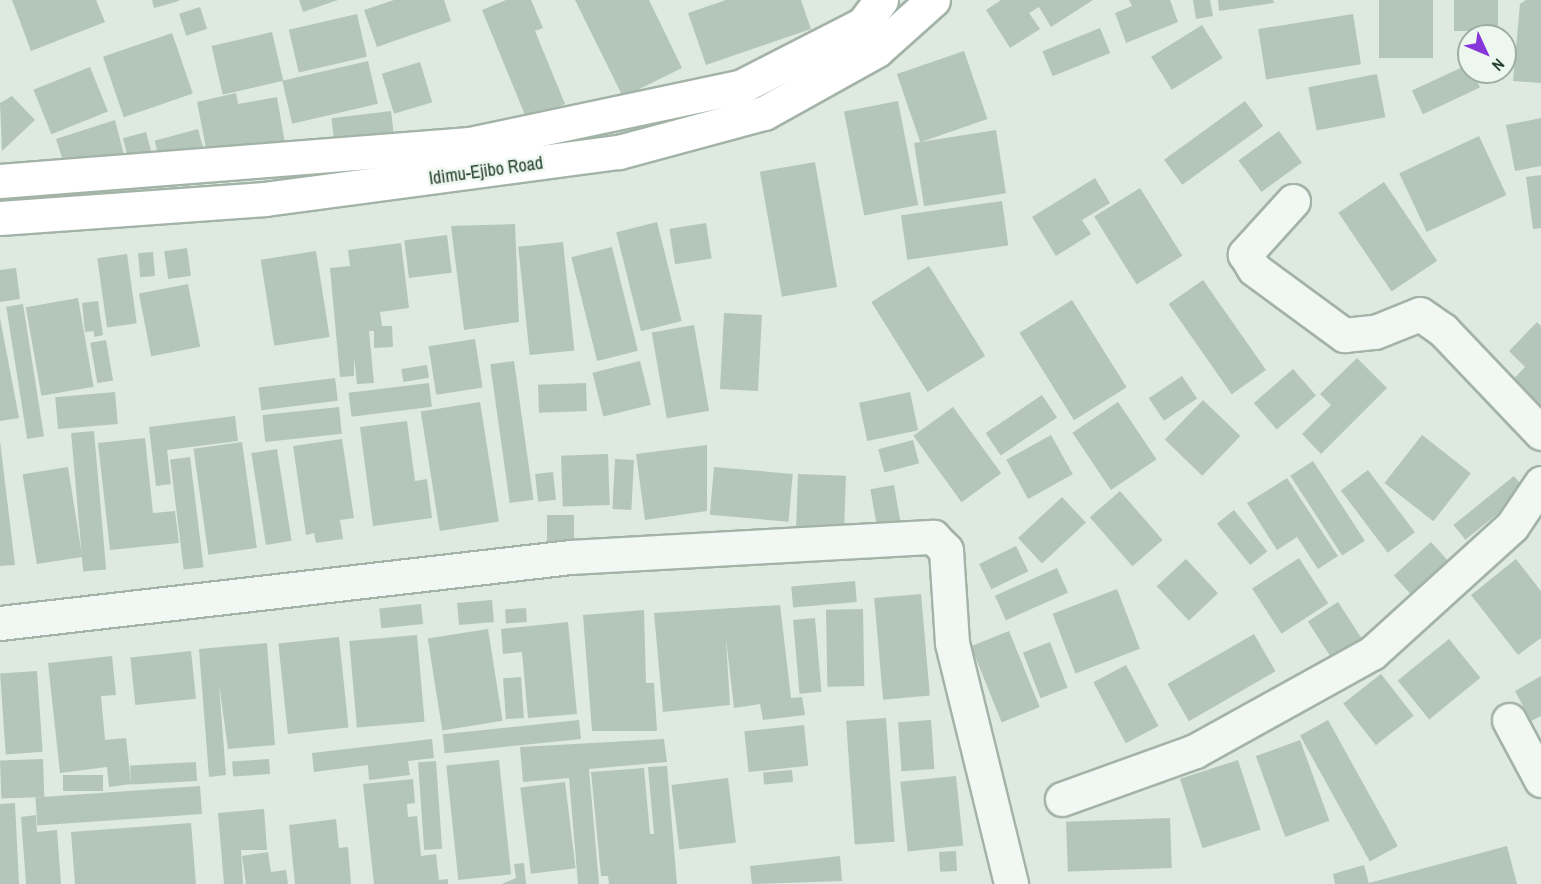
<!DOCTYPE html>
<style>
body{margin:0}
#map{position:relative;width:1541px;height:884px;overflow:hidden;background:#dee9e0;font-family:"Archivo Narrow",sans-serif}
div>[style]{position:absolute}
.building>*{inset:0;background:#b4c6b9;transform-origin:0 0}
.roads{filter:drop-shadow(2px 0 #a3b3a7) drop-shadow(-2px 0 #a3b3a7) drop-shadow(0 2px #a3b3a7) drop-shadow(0 -2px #a3b3a7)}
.minor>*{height:33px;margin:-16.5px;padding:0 16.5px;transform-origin:16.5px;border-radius:16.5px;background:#f1f7f2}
.secondary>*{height:33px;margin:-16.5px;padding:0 16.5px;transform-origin:16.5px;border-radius:16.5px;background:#fff}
span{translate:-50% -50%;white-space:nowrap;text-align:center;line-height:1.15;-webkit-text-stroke:5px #edf6ef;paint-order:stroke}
.street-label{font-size:18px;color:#25412d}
.north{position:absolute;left:1457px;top:24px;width:60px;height:60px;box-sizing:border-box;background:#edf6ef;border:2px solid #9daea1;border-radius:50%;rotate:134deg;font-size:16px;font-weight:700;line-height:24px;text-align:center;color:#25412d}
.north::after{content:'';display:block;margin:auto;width:21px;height:27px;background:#8736da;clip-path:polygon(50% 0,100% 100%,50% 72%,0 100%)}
</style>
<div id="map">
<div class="building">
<i style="clip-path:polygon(12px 0,96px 0,105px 22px,31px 51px)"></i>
<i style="clip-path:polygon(152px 0,179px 0,179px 1px,154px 8px)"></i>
<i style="clip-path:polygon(299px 0,338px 0,303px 12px)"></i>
<i style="clip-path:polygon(394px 0,444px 0,451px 21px,377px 47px,364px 10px)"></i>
<i style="clip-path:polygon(506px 0,531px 0,543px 28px,535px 31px,565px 104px,527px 120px,482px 10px)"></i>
<i style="clip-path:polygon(575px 0,649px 0,682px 68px,623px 97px)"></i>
<i style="clip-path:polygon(726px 0,801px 0,811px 29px,706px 65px,688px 13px)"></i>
<i style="clip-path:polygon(1001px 0,1093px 0,1051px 27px,1039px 7px,1029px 13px,1040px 29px,1010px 48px,986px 10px)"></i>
<i style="clip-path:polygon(1129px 0,1170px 0,1178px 22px,1126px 43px,1115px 13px,1132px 6px)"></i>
<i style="clip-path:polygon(1193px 0,1210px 0,1213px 16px,1196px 19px)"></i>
<i style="clip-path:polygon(1218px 0,1273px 0,1274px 3px,1219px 11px)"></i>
<i style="left:1379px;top:0;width:54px;height:58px"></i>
<i style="left:1454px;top:0;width:44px;height:31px"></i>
<i style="clip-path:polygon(1526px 0,1541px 0,1541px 83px,1513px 81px,1520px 4px)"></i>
<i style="left:200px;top:7px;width:23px;height:22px;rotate:72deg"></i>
<i style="left:357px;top:14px;width:44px;height:70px;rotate:77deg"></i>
<i style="left:1353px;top:14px;width:51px;height:96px;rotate:81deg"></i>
<i style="left:1202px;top:25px;width:39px;height:60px;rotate:58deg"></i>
<i style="left:1100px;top:28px;width:27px;height:62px;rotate:68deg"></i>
<i style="left:272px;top:32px;width:50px;height:62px;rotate:77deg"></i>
<i style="left:172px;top:33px;width:64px;height:73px;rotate:71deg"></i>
<i style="left:964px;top:51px;width:72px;height:71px;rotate:71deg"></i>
<i style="left:368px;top:61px;width:44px;height:88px;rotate:77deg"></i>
<i style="left:420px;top:62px;width:42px;height:40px;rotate:73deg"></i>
<i style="left:1469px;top:64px;width:26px;height:63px;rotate:65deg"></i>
<i style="left:90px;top:67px;width:48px;height:61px;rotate:68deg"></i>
<i style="left:1377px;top:74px;width:44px;height:70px;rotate:79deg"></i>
<i style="clip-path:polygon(236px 93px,238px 104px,277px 97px,286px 149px,207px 153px,197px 102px)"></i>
<i style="clip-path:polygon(12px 96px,35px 120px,2px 151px,0 103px)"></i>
<i style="left:898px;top:101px;width:106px;height:55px;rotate:79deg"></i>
<i style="left:1245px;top:101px;width:31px;height:100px;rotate:54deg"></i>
<i style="left:391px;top:111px;width:35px;height:60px;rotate:83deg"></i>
<i style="clip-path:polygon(1541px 118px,1541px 166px,1515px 171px,1506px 125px)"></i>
<i style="clip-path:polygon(115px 120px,124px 155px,63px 161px,56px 139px)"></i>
<i style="left:198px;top:129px;width:24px;height:45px;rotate:75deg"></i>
<i style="left:996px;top:130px;width:64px;height:83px;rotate:81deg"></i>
<i style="left:1279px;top:131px;width:39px;height:50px;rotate:54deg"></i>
<i style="left:146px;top:132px;width:31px;height:24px;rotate:75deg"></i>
<i style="left:1479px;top:136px;width:65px;height:88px;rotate:65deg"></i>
<i style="left:815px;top:162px;width:127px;height:56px;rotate:80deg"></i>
<i style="clip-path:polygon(1541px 175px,1541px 228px,1533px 229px,1526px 177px)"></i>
<i style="clip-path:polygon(1095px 178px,1110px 203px,1082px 220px,1091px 234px,1056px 256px,1032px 217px)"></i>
<i style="left:1384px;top:182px;width:95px;height:55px;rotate:56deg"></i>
<i style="left:1140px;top:188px;width:80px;height:54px;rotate:58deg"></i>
<i style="left:1002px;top:201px;width:45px;height:102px;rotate:82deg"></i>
<i style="left:657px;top:222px;width:102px;height:42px;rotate:76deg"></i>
<i style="left:706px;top:223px;width:36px;height:37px;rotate:81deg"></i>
<i style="clip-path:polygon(515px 224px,519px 322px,464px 330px,451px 226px)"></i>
<i style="left:447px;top:235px;width:38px;height:43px;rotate:83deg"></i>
<i style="left:563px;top:242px;width:109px;height:45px;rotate:84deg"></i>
<i style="clip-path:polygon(401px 243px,409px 308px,380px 312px,382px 326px,392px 326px,393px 347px,374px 348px,374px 331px,369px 331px,374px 383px,357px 384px,354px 357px,354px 376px,340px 377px,330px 268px,350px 266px,348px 250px)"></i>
<i style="left:612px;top:247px;width:107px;height:42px;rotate:76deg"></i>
<i style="left:187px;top:248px;width:28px;height:23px;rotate:82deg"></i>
<i style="left:316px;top:251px;width:87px;height:56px;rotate:81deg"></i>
<i style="left:153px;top:252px;width:24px;height:15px;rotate:85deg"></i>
<i style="left:127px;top:254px;width:70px;height:30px;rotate:82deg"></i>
<i style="left:929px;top:266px;width:106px;height:68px;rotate:58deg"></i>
<i style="clip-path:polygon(16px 268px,20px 299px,0 302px,0 270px)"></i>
<i style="left:1203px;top:280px;width:110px;height:42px;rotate:55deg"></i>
<i style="left:188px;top:284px;width:64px;height:50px;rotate:79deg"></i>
<i style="left:78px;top:298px;width:90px;height:53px;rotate:80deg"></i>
<i style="left:1072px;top:300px;width:103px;height:62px;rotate:58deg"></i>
<i style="clip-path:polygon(98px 301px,103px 335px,94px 337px,94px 331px,85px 332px,82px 303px)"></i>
<i style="left:23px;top:304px;width:134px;height:17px;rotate:81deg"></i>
<i style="left:724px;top:313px;width:38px;height:76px;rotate:3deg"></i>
<i style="clip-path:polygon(0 318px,19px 418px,0 421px)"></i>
<i style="clip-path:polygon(1537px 322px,1541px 326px,1541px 416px,1503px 390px,1525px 367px,1509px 351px)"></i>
<i style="left:694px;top:325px;width:87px;height:43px;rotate:80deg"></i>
<i style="left:475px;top:339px;width:49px;height:47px;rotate:81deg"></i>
<i style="left:106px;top:340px;width:41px;height:16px;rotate:80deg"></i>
<i style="clip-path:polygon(1357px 358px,1387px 388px,1321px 454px,1302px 434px,1331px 405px,1320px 394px)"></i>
<i style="left:514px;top:361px;width:140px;height:24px;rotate:82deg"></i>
<i style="left:640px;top:361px;width:45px;height:49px;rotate:76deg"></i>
<i style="left:427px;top:365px;width:13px;height:26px;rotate:81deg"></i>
<i style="left:1293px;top:369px;width:35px;height:52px;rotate:49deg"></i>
<i style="left:1182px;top:376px;width:27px;height:40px;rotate:56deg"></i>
<i style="left:335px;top:378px;width:23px;height:77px;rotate:83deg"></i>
<i style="left:429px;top:383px;width:24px;height:81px;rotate:83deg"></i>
<i style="left:586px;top:383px;width:28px;height:48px;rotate:88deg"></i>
<i style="left:115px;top:392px;width:32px;height:60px;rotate:85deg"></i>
<i style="left:910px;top:392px;width:39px;height:52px;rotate:78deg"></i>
<i style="left:1042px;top:395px;width:27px;height:68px;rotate:56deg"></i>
<i style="left:1203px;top:400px;width:52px;height:55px;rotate:44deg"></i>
<i style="left:480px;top:402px;width:121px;height:60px;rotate:81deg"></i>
<i style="left:1118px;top:402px;width:69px;height:55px;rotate:56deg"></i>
<i style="left:339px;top:407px;width:27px;height:77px;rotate:84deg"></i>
<i style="left:953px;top:407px;width:82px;height:49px;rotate:54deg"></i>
<i style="clip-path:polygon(235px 416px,238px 441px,167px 450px,171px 484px,156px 486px,149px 427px)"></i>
<i style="clip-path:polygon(407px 421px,415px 481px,427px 479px,432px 518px,373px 526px,360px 427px)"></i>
<i style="left:94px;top:431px;width:139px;height:23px;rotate:85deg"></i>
<i style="left:1051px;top:435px;width:45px;height:51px;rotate:61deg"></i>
<i style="left:1422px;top:435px;width:62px;height:61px;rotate:38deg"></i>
<i style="clip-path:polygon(145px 438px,153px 513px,175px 511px,179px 543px,110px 550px,98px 443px)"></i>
<i style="clip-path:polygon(342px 439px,354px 518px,340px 520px,343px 539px,316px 543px,314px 533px,306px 535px,293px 446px)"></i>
<i style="left:913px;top:440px;width:24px;height:36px;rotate:75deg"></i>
<i style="clip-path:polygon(0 441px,15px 565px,0 566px)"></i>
<i style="left:242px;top:442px;width:107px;height:49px;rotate:82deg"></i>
<i style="clip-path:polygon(707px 445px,707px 511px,645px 520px,636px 454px)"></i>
<i style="left:277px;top:449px;width:93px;height:26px;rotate:81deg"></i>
<i style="left:608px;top:454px;width:51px;height:47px;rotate:88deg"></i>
<i style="left:190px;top:457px;width:111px;height:20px;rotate:83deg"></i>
<i style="left:615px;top:459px;width:19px;height:50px;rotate:3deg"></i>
<i style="left:1313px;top:461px;width:95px;height:27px;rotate:57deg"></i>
<i style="left:68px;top:467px;width:91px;height:46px;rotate:81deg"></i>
<i style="left:714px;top:467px;width:79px;height:48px;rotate:5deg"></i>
<i style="left:1368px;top:470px;width:78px;height:34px;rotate:53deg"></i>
<i style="left:553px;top:472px;width:28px;height:18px;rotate:84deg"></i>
<i style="left:798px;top:474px;width:48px;height:55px;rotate:2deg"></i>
<i style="left:1514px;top:476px;width:19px;height:78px;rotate:51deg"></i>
<i style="clip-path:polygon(1287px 478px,1338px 556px,1318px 569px,1297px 537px,1277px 550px,1247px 503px)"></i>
<i style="left:894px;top:485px;width:41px;height:24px;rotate:80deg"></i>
<i style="left:1120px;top:491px;width:65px;height:40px;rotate:49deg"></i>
<i style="left:1062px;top:497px;width:35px;height:60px;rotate:47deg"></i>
<i style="left:1234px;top:510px;width:53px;height:22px;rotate:51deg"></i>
<i style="left:547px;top:515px;width:27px;height:28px"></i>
<i style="left:1431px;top:542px;width:38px;height:50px;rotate:48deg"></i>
<i style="left:1016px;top:546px;width:28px;height:41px;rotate:64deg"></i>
<i style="left:1299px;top:558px;width:54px;height:56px;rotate:57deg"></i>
<i style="left:1186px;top:559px;width:47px;height:40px;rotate:47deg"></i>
<i style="clip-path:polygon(1516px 559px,1541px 591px,1541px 638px,1518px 655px,1471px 595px)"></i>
<i style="left:1057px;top:568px;width:27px;height:68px;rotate:66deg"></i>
<i style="left:855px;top:581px;width:21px;height:64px;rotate:85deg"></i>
<i style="left:1117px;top:589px;width:64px;height:69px;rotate:69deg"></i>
<i style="left:921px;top:594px;width:102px;height:47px;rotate:85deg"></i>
<i style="left:492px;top:600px;width:22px;height:35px;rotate:85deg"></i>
<i style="left:1338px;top:602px;width:53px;height:36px;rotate:57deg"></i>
<i style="left:421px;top:604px;width:20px;height:42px;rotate:84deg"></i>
<i style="clip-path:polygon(780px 605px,791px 698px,802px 697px,805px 715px,763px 720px,760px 704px,734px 708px,726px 639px,730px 705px,663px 712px,654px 613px)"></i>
<i style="left:526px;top:608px;width:14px;height:21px;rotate:86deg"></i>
<i style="left:863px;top:609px;width:77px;height:37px;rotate:89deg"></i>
<i style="clip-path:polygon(644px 610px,646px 683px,654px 683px,657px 731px,592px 731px,583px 615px)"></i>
<i style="left:815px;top:618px;width:74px;height:22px;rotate:85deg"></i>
<i style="clip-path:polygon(568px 622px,577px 714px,528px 718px,522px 652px,503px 654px,501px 629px)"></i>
<i style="left:488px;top:629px;width:93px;height:61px;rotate:81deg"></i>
<i style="left:1009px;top:631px;width:82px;height:41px;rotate:68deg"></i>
<i style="left:1254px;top:634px;width:43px;height:100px;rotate:60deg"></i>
<i style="left:417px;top:635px;width:87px;height:68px;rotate:85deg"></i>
<i style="left:339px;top:637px;width:91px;height:61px;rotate:84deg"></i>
<i style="left:1449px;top:639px;width:50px;height:66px;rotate:51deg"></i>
<i style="left:1050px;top:642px;width:49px;height:29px;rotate:69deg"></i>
<i style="clip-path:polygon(267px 643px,275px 745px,228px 749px,219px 684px,226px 775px,209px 777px,199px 649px)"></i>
<i style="left:191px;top:651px;width:48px;height:61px;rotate:84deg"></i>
<i style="clip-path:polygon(112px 656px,116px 695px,101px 696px,105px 740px,126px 738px,131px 784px,109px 787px,107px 767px,60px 773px,48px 663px)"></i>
<i style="left:1126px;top:665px;width:69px;height:37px;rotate:62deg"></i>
<i style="left:37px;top:671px;width:81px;height:37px;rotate:86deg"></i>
<i style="left:1381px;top:674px;width:53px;height:48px;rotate:52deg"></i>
<i style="clip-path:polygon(1541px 676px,1541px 716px,1531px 721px,1515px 691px)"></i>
<i style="left:521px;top:677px;width:41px;height:18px;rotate:86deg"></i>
<i style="left:886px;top:718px;width:124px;height:40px;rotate:86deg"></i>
<i style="left:579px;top:720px;width:19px;height:137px;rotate:84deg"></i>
<i style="left:931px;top:720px;width:49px;height:33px;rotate:86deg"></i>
<i style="left:1328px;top:720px;width:144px;height:32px;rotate:61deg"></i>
<i style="left:804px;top:725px;width:41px;height:60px;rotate:84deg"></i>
<i style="clip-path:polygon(432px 739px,434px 758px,408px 761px,410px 775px,369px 780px,368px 765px,314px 772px,312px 753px)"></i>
<i style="clip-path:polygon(664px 739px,667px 762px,589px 769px,599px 884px,578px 884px,569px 778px,523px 782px,520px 747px)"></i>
<i style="left:1300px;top:740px;width:86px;height:47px;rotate:70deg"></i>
<i style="left:43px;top:759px;width:38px;height:43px;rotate:88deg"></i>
<i style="left:269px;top:759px;width:15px;height:37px;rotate:86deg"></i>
<i style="left:499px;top:760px;width:115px;height:53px;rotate:84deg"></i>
<i style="left:1238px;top:760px;width:73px;height:61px;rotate:72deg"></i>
<i style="left:436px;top:761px;width:88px;height:18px;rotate:86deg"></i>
<i style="left:196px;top:762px;width:19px;height:66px;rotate:87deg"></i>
<i style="clip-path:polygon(667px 766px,677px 884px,609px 884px,608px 876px,601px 876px,591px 772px,644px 768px,650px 834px,654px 834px,648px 767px)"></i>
<i style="left:792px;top:770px;width:12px;height:29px;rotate:85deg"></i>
<i style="left:103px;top:775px;width:16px;height:40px;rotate:90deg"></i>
<i style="left:956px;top:776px;width:70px;height:56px;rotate:84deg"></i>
<i style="left:728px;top:778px;width:65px;height:57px;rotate:83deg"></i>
<i style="clip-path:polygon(413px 779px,415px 803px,407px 804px,408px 817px,417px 816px,421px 856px,436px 854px,439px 880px,448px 879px,448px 884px,374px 884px,363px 784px)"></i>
<i style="left:565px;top:782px;width:87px;height:45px;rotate:83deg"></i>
<i style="left:200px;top:786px;width:28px;height:165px;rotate:86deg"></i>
<i style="clip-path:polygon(15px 803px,19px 884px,0 884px,0 804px)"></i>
<i style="clip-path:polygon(264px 809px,267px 850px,241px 850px,243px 884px,224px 884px,218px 813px)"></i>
<i style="clip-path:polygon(36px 815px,37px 832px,57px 830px,61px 884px,26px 884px,21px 817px)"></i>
<i style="left:1170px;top:818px;width:50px;height:104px;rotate:88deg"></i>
<i style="clip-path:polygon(336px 819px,339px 848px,348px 847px,351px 884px,295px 884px,289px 825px)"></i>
<i style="clip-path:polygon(191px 823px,196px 884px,75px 884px,71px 832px)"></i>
<i style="clip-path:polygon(1507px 846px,1517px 884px,1369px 884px,1369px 883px)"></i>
<i style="left:956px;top:851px;width:20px;height:17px;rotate:87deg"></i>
<i style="clip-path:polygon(268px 852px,271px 872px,286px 870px,288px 884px,246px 884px,242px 856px)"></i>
<i style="clip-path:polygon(840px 856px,842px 881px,752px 884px,750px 866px)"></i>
<i style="clip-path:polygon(524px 863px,526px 884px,502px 884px,516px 878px,514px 864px)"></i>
<i style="clip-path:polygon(1364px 865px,1369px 884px,1335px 884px,1333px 874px)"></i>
</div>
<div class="roads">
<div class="minor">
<i style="left:1293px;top:201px;width:72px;rotate:132.2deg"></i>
<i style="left:1245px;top:254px;width:17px;rotate:59deg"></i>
<i style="left:1254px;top:269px;width:112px;rotate:36.3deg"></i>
<i style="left:1344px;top:335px;width:31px;rotate:-6deg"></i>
<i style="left:1375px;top:332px;width:48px;rotate:-21.8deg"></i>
<i style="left:1420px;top:314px;width:28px;rotate:35deg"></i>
<i style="left:1443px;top:330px;width:142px;rotate:46.4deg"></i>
<i style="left:0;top:623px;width:574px;rotate:-6.6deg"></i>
<i style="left:570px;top:557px;width:364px;rotate:-3.2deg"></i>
<i style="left:933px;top:537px;width:18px;rotate:45deg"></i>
<i style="left:946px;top:550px;width:93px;rotate:86.3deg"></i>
<i style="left:952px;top:643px;width:248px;rotate:76.2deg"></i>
<i style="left:1509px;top:720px;width:68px;rotate:61.9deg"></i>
<i style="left:1062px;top:799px;width:141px;rotate:-19.8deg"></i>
<i style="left:1195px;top:751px;width:202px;rotate:-29deg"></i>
<i style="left:1372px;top:653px;width:189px;rotate:-42.2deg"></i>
<i style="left:1512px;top:526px;width:52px;rotate:-56deg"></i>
</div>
<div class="secondary">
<i style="left:0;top:181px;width:471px;rotate:-4.5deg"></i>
<i style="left:470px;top:144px;width:278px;rotate:-12deg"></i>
<i style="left:742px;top:86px;width:136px;rotate:-27.1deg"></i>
<i style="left:863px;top:24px;width:30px;rotate:-53deg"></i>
<i style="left:0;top:218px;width:266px;rotate:-4.1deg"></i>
<i style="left:265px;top:199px;width:357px;rotate:-7.6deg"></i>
<i style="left:619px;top:152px;width:150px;rotate:-15.1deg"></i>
<i style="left:764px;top:113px;width:129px;rotate:-29.1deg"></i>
<i style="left:877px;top:50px;width:75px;rotate:-41.8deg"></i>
</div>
</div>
<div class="street-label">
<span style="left:486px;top:171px;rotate:-8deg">Idimu-Ejibo Road</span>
</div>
<div class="north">N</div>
</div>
